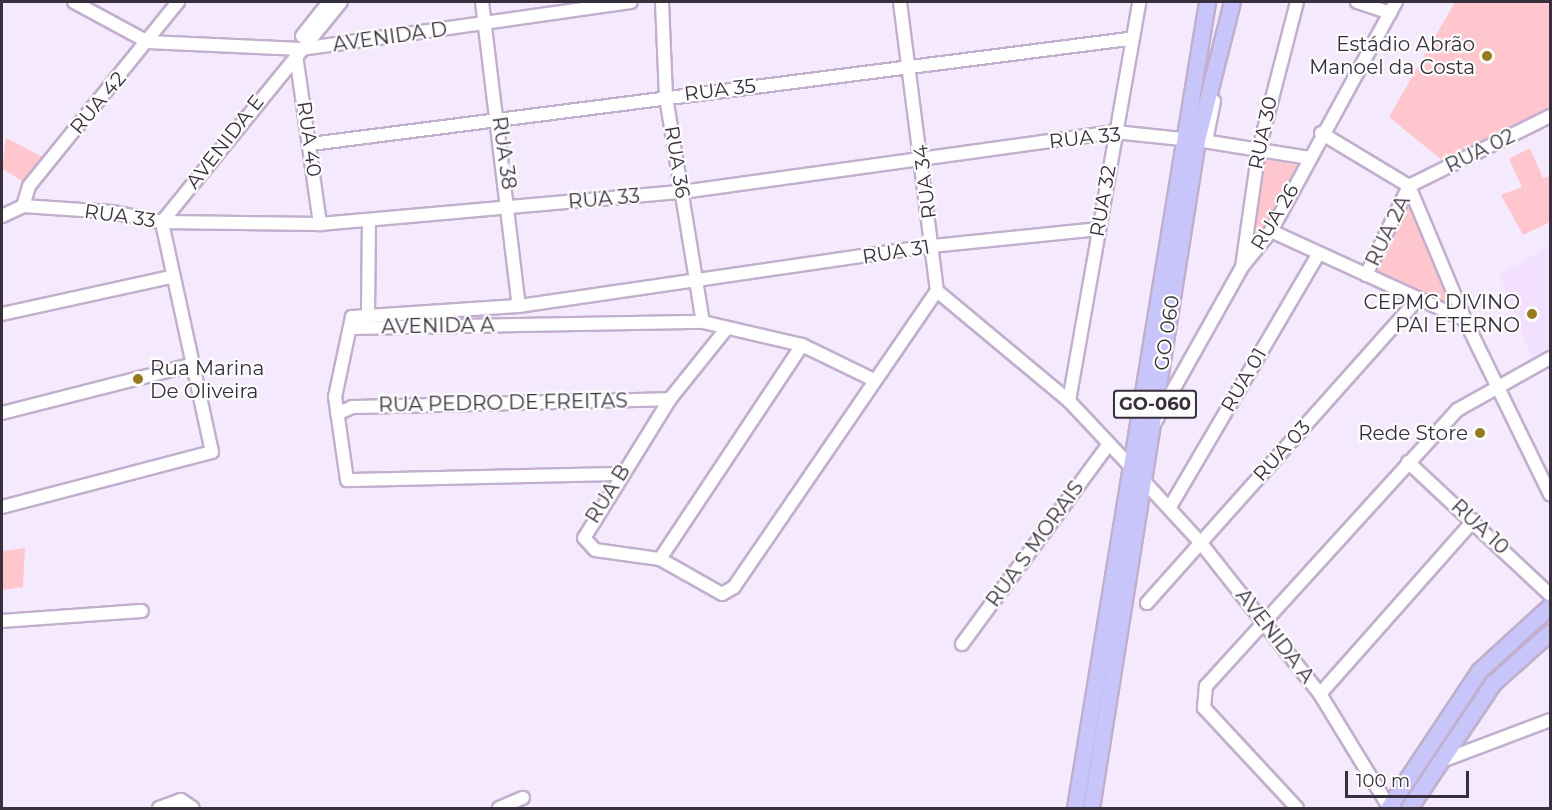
<!DOCTYPE html>
<meta charset="utf-8">
<style>
body{margin:0}
#map{position:relative;width:1552px;height:810px;overflow:hidden;background:#f5eafd;font-family:Montserrat,sans-serif}
div>[style]{position:absolute}
.built>*{inset:0;background:#f3e0fe}
.green>*{inset:0;background:#ffc6ce}
.roads{filter:drop-shadow(2px 0 #c2afcd) drop-shadow(-2px 0 #c2afcd) drop-shadow(0 2px #c2afcd) drop-shadow(0 -2px #c2afcd)}
.minor>*{height:12px;margin:-6px;padding:0 6px;transform-origin:6px;border-radius:6px;background:#fff}
.major>*{height:15px;margin:-7.5px;padding:0 7.5px;transform-origin:7.5px;border-radius:7.5px;background:#c8c5fa}
.dots>*{width:16px;height:16px;translate:-50% -50%;box-sizing:border-box;border:3px solid #fcfcfc;border-radius:50%}
span{translate:-50% -50%;white-space:nowrap;text-align:center;line-height:1.15;-webkit-text-stroke:4.5px #fcfcfc;paint-order:stroke}
.shield-label span{padding:2px 4px;background:#fcfcfc;border:2px solid;border-radius:4px;-webkit-text-stroke-width:0}
.shield-label{font-size:18px;color:#372f3b;font-weight:700}
.street-label{font-size:20px;color:#372f3b}
.poi-label{font-size:20px;color:#372f3b}
.right{translate:-100% -50%;text-align:right}
.left{translate:0 -50%;text-align:left}
.frame{position:absolute;inset:0;border:3px solid #372f3b;pointer-events:none}
.scale{position:absolute;left:1345px;top:771px;width:124px;height:27px;box-sizing:border-box;border:3px solid #372f3b;border-top:0;padding-left:8px;font-size:18px;line-height:21px;white-space:nowrap;color:#372f3b;-webkit-text-stroke:4px #fcfcfc;paint-order:stroke}
</style>
<div id="map">
<div class="built">
<i style="clip-path:polygon(1550px 246px,1550px 353px,1533px 362px,1499px 274px)"></i>
</div>
<div class="green">
<i style="clip-path:polygon(1455px 2px,1550px 2px,1550px 111px,1443px 161px,1389px 117px)"></i>
<i style="clip-path:polygon(6px 138px,43px 157px,23px 181px,2px 169px)"></i>
<i style="clip-path:polygon(1530px 148px,1543px 178px,1550px 176px,1550px 222px,1523px 235px,1501px 195px,1522px 187px,1509px 159px)"></i>
<i style="clip-path:polygon(1263px 159px,1301px 166px,1266px 233px,1246px 258px)"></i>
<i style="clip-path:polygon(1408px 200px,1458px 308px,1374px 270px)"></i>
<i style="clip-path:polygon(25px 548px,23px 587px,2px 590px,2px 551px)"></i>
<i style="clip-path:polygon(1550px 608px,1550px 621px,1499px 670px,1406px 808px,1394px 808px,1467px 693px)"></i>
</div>
<div class="roads">
<div class="minor">
<i style="left:74px;top:2px;width:84px;rotate:28.4deg"></i>
<i style="left:148px;top:42px;width:153px;rotate:2.6deg"></i>
<i style="left:301px;top:49px;width:333px;rotate:-8.1deg"></i>
<i style="left:482px;top:2px;width:306px;rotate:83.1deg"></i>
<i style="left:662px;top:2px;width:95px;rotate:87.6deg"></i>
<i style="left:666px;top:97px;width:228px;rotate:80.7deg"></i>
<i style="left:1357px;top:2px;width:35px;rotate:18deg"></i>
<i style="left:302px;top:36px;width:43px;rotate:-51.5deg"></i>
<i style="left:296px;top:55px;width:171px;rotate:81.9deg"></i>
<i style="left:1321px;top:133px;width:103px;rotate:31.1deg"></i>
<i style="left:1409px;top:186px;width:145px;rotate:67.3deg"></i>
<i style="left:1465px;top:320px;width:194px;rotate:64deg"></i>
<i style="left:1197px;top:140px;width:114px;rotate:9.1deg"></i>
<i style="left:1206px;top:141px;width:41px;rotate:-78.7deg"></i>
<i style="left:311px;top:144px;width:824px;rotate:-7.32deg"></i>
<i style="left:1409px;top:186px;width:157px;rotate:-26.4deg"></i>
<i style="left:23px;top:206px;width:89px;rotate:3.9deg"></i>
<i style="left:112px;top:212px;width:51px;rotate:11.3deg"></i>
<i style="left:162px;top:222px;width:158px;rotate:0.7deg"></i>
<i style="left:320px;top:224px;width:363px;rotate:-5.1deg"></i>
<i style="left:682px;top:192px;width:437px;rotate:-7.9deg"></i>
<i style="left:1115px;top:132px;width:67px;rotate:6deg"></i>
<i style="left:23px;top:206px;width:21px;rotate:-73deg"></i>
<i style="left:29px;top:186px;width:237px;rotate:-51deg"></i>
<i style="left:2px;top:216px;width:23px;rotate:-25deg"></i>
<i style="left:162px;top:222px;width:284px;rotate:-50.9deg"></i>
<i style="left:1271px;top:231px;width:213px;rotate:24.6deg"></i>
<i style="left:1242px;top:267px;width:119px;rotate:-81.8deg"></i>
<i style="left:1259px;top:149px;width:152px;rotate:-75.5deg"></i>
<i style="left:1366px;top:275px;width:99px;rotate:-64.2deg"></i>
<i style="left:937px;top:291px;width:172px;rotate:39.8deg"></i>
<i style="left:1069px;top:401px;width:88px;rotate:46.8deg"></i>
<i style="left:2px;top:314px;width:172px;rotate:-12.4deg"></i>
<i style="left:368px;top:314px;width:93px;rotate:-89.4deg"></i>
<i style="left:350px;top:328px;width:353px;rotate:-1deg"></i>
<i style="left:703px;top:322px;width:102px;rotate:13.1deg"></i>
<i style="left:802px;top:345px;width:78px;rotate:25.9deg"></i>
<i style="left:727px;top:328px;width:91px;rotate:128.8deg"></i>
<i style="left:670px;top:399px;width:163px;rotate:121.7deg"></i>
<i style="left:584px;top:538px;width:16px;rotate:47deg"></i>
<i style="left:595px;top:550px;width:66px;rotate:7.9deg"></i>
<i style="left:660px;top:559px;width:71px;rotate:29.4deg"></i>
<i style="left:722px;top:594px;width:14px;rotate:-30deg"></i>
<i style="left:734px;top:587px;width:359px;rotate:-55.6deg"></i>
<i style="left:937px;top:291px;width:291px;rotate:-97.3deg"></i>
<i style="left:1069px;top:401px;width:405px;rotate:-80deg"></i>
<i style="left:2px;top:413px;width:195px;rotate:-14.3deg"></i>
<i style="left:337px;top:414px;width:17px;rotate:-25deg"></i>
<i style="left:352px;top:407px;width:318px;rotate:-1.4deg"></i>
<i style="left:1154px;top:424px;width:180px;rotate:-60.7deg"></i>
<i style="left:1242px;top:267px;width:46px;rotate:-51.1deg"></i>
<i style="left:1271px;top:231px;width:261px;rotate:-61.4deg"></i>
<i style="left:1408px;top:462px;width:195px;rotate:43.1deg"></i>
<i style="left:620px;top:474px;width:273px;rotate:178.7deg"></i>
<i style="left:347px;top:480px;width:84px;rotate:-98.2deg"></i>
<i style="left:335px;top:397px;width:82px;rotate:-78deg"></i>
<i style="left:352px;top:317px;width:167px;rotate:-3.8deg"></i>
<i style="left:519px;top:306px;width:417px;rotate:-8.3deg"></i>
<i style="left:932px;top:246px;width:167px;rotate:-5.8deg"></i>
<i style="left:1142px;top:479px;width:86px;rotate:47.4deg"></i>
<i style="left:1200px;top:542px;width:194px;rotate:51.7deg"></i>
<i style="left:1320px;top:694px;width:132px;rotate:58.6deg"></i>
<i style="left:2px;top:507px;width:217px;rotate:-14.7deg"></i>
<i style="left:212px;top:452px;width:235px;rotate:-102.3deg"></i>
<i style="left:1170px;top:507px;width:294px;rotate:-59.6deg"></i>
<i style="left:660px;top:559px;width:257px;rotate:-56.4deg"></i>
<i style="left:1147px;top:603px;width:407px;rotate:-48.3deg"></i>
<i style="left:2px;top:621px;width:140px;rotate:-4.1deg"></i>
<i style="left:962px;top:644px;width:248px;rotate:-53.7deg"></i>
<i style="left:1320px;top:694px;width:232px;rotate:-48.5deg"></i>
<i style="left:1439px;top:762px;width:119px;rotate:-20.7deg"></i>
<i style="left:159px;top:808px;width:23px;rotate:-20deg"></i>
<i style="left:181px;top:800px;width:14px;rotate:34deg"></i>
<i style="left:499px;top:808px;width:26px;rotate:-23deg"></i>
<i style="left:1297px;top:808px;width:137px;rotate:-132.9deg"></i>
<i style="left:1204px;top:708px;width:22px;rotate:-85deg"></i>
<i style="left:1206px;top:686px;width:373px;rotate:-47.7deg"></i>
<i style="left:1457px;top:410px;width:107px;rotate:-29.2deg"></i>
</div>
<div class="major">
<i style="left:1075px;top:808px;width:817px;rotate:-80.7deg"></i>
<i style="left:1091px;top:808px;width:676px;rotate:-80.98deg"></i>
<i style="left:1197px;top:140px;width:142px;rotate:-75.8deg"></i>
<i style="left:1388px;top:808px;width:164px;rotate:-56.4deg"></i>
<i style="left:1479px;top:671px;width:96px;rotate:-42.5deg"></i>
<i style="left:1409px;top:808px;width:151px;rotate:-56.1deg"></i>
<i style="left:1493px;top:683px;width:76px;rotate:-41.8deg"></i>
</div>
</div>
<div class="dots">
<i style="left:1487px;top:56px;background:#947a21"></i>
<i style="left:1532px;top:314px;background:#947a21"></i>
<i style="left:138px;top:379px;background:#947a21"></i>
<i style="left:1480px;top:433px;background:#947a21"></i>
</div>
<div class="shield-label">
<span style="left:1155px;top:404px">GO-060</span>
</div>
<div class="street-label">
<span style="left:390px;top:37px;rotate:-8deg">AVENIDA D</span>
<span style="left:720px;top:90px;rotate:-7deg">RUA 35</span>
<span style="left:98px;top:103px;rotate:-50deg">RUA 42</span>
<span style="left:1263px;top:133px;rotate:-78deg">RUA 30</span>
<span style="left:1085px;top:138px;rotate:-6deg">RUA 33</span>
<span style="left:309px;top:139px;rotate:82deg">RUA 40</span>
<span style="left:225px;top:142px;rotate:-52deg">AVENIDA E</span>
<span style="left:1480px;top:151px;rotate:-26deg">RUA 02</span>
<span style="left:504px;top:153px;rotate:82deg">RUA 38</span>
<span style="left:677px;top:162px;rotate:81deg">RUA 36</span>
<span style="left:925px;top:182px;rotate:-97deg">RUA 34</span>
<span style="left:604px;top:199px;rotate:-5deg">RUA 33</span>
<span style="left:1103px;top:201px;rotate:-80deg">RUA 32</span>
<span style="left:120px;top:216px;rotate:8deg">RUA 33</span>
<span style="left:1275px;top:217px;rotate:-59deg">RUA 26</span>
<span style="left:1388px;top:231px;rotate:-64deg">RUA 2A</span>
<span style="left:896px;top:252px;rotate:-9deg">RUA 31</span>
<span style="left:438px;top:326px;rotate:-1deg">AVENIDA A</span>
<span style="left:1167px;top:333px;rotate:-81deg">GO 060</span>
<span style="left:1244px;top:380px;rotate:-60deg">RUA 01</span>
<span style="left:503px;top:403px;rotate:-1deg">RUA PEDRO DE FREITAS</span>
<span style="left:1282px;top:451px;rotate:-48deg">RUA 03</span>
<span style="left:608px;top:494px;rotate:-58deg">RUA B</span>
<span style="left:1480px;top:527px;rotate:43deg">RUA 10</span>
<span style="left:1035px;top:544px;rotate:-54deg">RUA S MORAIS</span>
<span style="left:1275px;top:636px;rotate:52deg">AVENIDA A</span>
</div>
<div class="poi-label">
<span class="right" style="left:1475px;top:56px">Estádio Abrão<br>Manoel da Costa</span>
<span class="right" style="left:1520px;top:314px">CEPMG DIVINO<br>PAI ETERNO</span>
<span class="left" style="left:150px;top:380px">Rua Marina<br>De Oliveira</span>
<span class="right" style="left:1468px;top:433px">Rede Store</span>
</div>
<div class="frame"></div>
<div class="scale">100 m</div>
</div>
